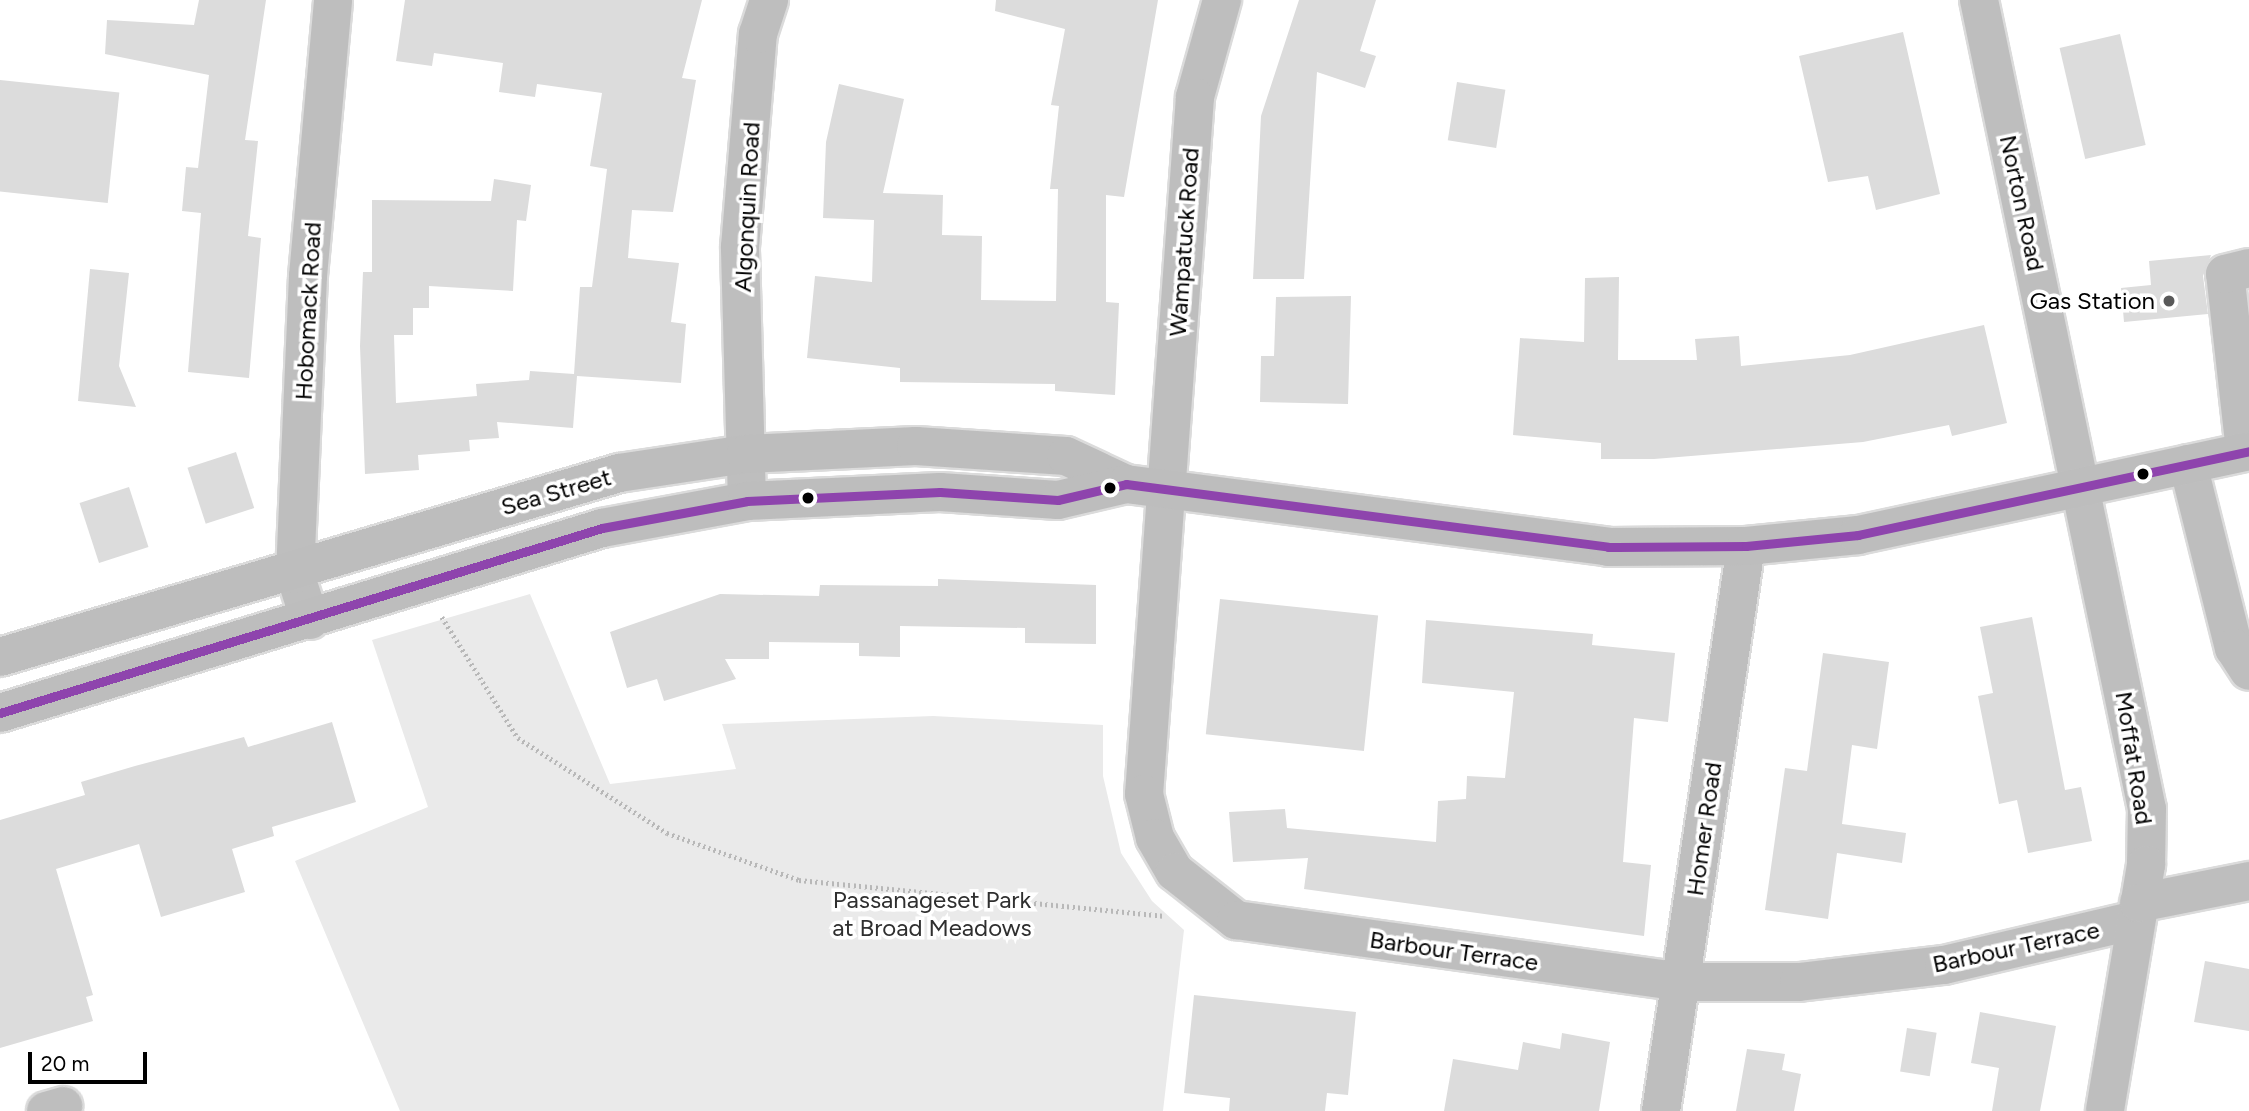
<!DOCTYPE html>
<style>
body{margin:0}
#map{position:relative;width:2249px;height:1111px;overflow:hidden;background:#fff;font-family:Figtree,sans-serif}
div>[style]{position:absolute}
.green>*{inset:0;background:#eaeaea}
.building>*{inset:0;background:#dcdcdc;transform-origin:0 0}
.path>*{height:4.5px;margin-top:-2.25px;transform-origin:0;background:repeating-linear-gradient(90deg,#b8b8b8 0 2px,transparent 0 5.5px)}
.roads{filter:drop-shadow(2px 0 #dbdbdb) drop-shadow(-2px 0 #dbdbdb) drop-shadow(0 2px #dbdbdb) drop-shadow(0 -2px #dbdbdb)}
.minor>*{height:38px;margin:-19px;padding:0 19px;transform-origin:19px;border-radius:19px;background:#bebebe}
.major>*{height:38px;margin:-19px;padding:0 19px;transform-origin:19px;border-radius:19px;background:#bdbdbd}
.bus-1>*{height:9px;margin:-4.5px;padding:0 4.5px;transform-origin:4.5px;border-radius:4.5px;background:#8e44ad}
.dots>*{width:19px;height:19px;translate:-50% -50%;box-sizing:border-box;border:4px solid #fff;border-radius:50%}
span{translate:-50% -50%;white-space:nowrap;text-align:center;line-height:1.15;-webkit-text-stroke:7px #fff;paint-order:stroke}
.street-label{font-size:24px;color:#000}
.poi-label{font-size:24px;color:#000}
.right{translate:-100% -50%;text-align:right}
.park-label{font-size:24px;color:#2f2f2f}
.scale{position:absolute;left:28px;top:1052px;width:119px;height:32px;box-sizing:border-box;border:4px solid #000;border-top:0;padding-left:9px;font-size:21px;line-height:24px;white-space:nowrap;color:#000;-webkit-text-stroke:5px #fff;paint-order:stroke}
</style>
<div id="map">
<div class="green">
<i style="clip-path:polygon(530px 594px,610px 784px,736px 769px,722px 724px,933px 716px,1103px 725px,1103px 776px,1121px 853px,1152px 901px,1184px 930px,1163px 1111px,400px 1111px,295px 861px,428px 807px,372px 640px)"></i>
</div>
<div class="building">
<i style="clip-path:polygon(199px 0,266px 0,245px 140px,258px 141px,248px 236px,261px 238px,249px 378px,188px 372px,201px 213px,182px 211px,186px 167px,198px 168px,209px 75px,105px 54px,107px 20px,194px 25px)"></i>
<i style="clip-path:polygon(405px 0,702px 0,682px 78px,696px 80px,673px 212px,632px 210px,628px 258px,679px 263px,671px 322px,686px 324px,681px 383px,577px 376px,573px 428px,497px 422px,499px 438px,469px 440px,470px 451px,418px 455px,419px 470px,365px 474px,360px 346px,363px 272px,372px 272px,372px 200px,491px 201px,494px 179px,531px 185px,526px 221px,517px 220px,513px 291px,429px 286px,429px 308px,413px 308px,413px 335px,394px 335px,396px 403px,477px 396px,476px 384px,529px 380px,530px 371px,574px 374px,580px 287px,592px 287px,607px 169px,590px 166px,602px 93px,537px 84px,535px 97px,499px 92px,503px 63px,434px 53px,432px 66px,396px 61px)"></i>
<i style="clip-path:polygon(996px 0,1158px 0,1124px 197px,1106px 195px,1106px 302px,1119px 303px,1115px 395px,1055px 391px,1055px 384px,900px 382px,900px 368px,807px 358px,815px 276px,872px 282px,874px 220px,823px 218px,826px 142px,839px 84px,904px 99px,883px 193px,943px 195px,942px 235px,982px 236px,981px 300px,1056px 301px,1058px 189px,1050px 189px,1059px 106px,1051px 105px,1065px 29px,995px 11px)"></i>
<i style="clip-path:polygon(1299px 0,1376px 0,1360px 51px,1376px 56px,1365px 88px,1317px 72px,1304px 279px,1253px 279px,1261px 116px)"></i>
<i style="clip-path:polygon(1903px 32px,1940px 194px,1876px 210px,1868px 176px,1828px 182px,1799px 56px)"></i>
<i style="left:2120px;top:34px;width:114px;height:62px;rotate:77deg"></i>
<i style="left:0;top:80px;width:120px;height:111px;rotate:6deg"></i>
<i style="left:1457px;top:82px;width:49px;height:59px;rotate:9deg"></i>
<i style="clip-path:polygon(2211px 255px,2203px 276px,2208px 314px,2124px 322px,2121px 288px,2151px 285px,2149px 261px)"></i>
<i style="clip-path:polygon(90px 269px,129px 273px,119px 366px,136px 407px,78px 401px)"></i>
<i style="clip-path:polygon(1619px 277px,1618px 360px,1697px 360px,1695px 339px,1739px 336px,1741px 366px,1850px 355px,1984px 325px,2007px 423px,1952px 436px,1949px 425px,1863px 442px,1654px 459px,1601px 459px,1601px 443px,1513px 435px,1520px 338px,1584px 342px,1585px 278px)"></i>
<i style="clip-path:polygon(1351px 296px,1348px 404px,1260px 402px,1261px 356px,1274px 356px,1276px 297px)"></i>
<i style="left:236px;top:452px;width:59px;height:51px;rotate:72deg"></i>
<i style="left:129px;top:487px;width:63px;height:52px;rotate:72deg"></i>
<i style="clip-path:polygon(938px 579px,1096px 585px,1096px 644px,1025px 643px,1025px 628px,900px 626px,900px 657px,859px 656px,859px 643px,769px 642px,769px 659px,725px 659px,736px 679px,664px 701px,657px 679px,627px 688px,610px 632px,720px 594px,819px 596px,820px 585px,938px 586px)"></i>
<i style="left:1220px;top:599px;width:159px;height:136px;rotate:6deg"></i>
<i style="clip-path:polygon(2032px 617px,2065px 790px,2081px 787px,2092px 841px,2028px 853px,2017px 800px,1999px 804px,1978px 696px,1993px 693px,1980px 627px)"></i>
<i style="clip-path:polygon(1426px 620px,1593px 634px,1592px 645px,1675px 653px,1668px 722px,1634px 718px,1623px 862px,1651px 865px,1644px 936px,1304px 889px,1308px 858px,1233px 862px,1229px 812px,1285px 809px,1287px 828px,1436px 842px,1438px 801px,1466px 799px,1467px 776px,1505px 778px,1514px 692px,1422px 683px)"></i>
<i style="clip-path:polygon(1823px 653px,1889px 662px,1877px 749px,1852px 745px,1842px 824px,1906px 833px,1902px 863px,1837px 853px,1828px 919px,1765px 910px,1785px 768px,1807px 771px)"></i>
<i style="clip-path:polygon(332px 722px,356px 802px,272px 827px,274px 836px,232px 849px,245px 892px,161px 917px,139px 844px,56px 869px,93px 995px,86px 997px,93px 1021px,0 1048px,0 820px,85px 795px,81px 782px,135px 766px,244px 737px,248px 747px)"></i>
<i style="clip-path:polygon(2205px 961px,2249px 969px,2249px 1031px,2194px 1022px)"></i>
<i style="clip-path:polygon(1194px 995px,1356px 1012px,1348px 1095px,1327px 1093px,1325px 1111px,1229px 1111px,1230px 1098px,1184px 1093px)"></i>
<i style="clip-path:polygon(1980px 1012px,2056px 1026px,2040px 1111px,1992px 1111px,1999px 1068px,1971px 1063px)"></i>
<i style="left:1907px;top:1028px;width:30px;height:44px;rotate:9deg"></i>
<i style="clip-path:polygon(1562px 1033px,1610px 1042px,1599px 1111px,1444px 1111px,1453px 1059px,1518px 1070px,1523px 1042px,1560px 1049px)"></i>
<i style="clip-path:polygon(1747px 1049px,1785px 1054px,1782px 1070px,1801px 1074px,1794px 1111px,1736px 1111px)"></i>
</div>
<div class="path">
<i style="left:442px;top:617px;width:143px;rotate:57.9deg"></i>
<i style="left:518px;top:738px;width:177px;rotate:32.5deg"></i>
<i style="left:667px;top:833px;width:140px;rotate:19.6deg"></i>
<i style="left:799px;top:880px;width:368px;rotate:5.6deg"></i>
</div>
<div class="roads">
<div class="minor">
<i style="left:1222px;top:0;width:101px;rotate:105.6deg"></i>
<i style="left:1195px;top:97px;width:699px;rotate:94.18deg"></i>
<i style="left:1144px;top:794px;width:45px;rotate:76deg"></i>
<i style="left:1155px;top:838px;width:39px;rotate:60deg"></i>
<i style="left:1175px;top:872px;width:78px;rotate:38.2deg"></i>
<i style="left:1236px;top:920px;width:450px;rotate:7.9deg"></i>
<i style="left:1682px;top:982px;width:117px"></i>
<i style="left:1799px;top:982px;width:146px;rotate:-6.7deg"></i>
<i style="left:1944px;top:965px;width:197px;rotate:-13.2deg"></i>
<i style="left:1979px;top:0;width:826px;rotate:78.27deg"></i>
<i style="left:2147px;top:809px;width:56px;rotate:91deg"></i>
<i style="left:2146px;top:865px;width:249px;rotate:99.5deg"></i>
<i style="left:2245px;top:451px;width:178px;rotate:-96.4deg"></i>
<i style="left:2225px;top:274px;width:25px;rotate:-14deg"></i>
<i style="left:2188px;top:464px;width:190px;rotate:76deg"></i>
<i style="left:2234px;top:648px;width:27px;rotate:57deg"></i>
<i style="left:747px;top:501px;width:254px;rotate:-91.6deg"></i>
<i style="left:740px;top:247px;width:214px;rotate:-85.2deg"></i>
<i style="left:758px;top:34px;width:36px;rotate:-72deg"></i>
<i style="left:310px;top:620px;width:48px;rotate:-108.1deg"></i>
<i style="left:295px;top:574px;width:298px;rotate:-87.5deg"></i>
<i style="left:308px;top:276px;width:277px;rotate:-84.8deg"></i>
<i style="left:2139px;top:903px;width:112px;rotate:-11.3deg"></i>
<i style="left:46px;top:1111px;width:18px;rotate:-16deg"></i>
<i style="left:1661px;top:1111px;width:571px;rotate:-81.44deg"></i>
</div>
<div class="major">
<i style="left:0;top:657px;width:646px;rotate:-16.55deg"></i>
<i style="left:619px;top:473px;width:128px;rotate:-8.5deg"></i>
<i style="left:746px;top:454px;width:170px;rotate:-2.7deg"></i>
<i style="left:916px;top:446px;width:150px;rotate:3.8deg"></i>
<i style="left:1066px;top:456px;width:66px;rotate:25deg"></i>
<i style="left:0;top:713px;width:630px;rotate:-17.08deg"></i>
<i style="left:602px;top:528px;width:147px;rotate:-10.5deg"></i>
<i style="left:747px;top:501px;width:193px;rotate:-2.7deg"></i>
<i style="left:940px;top:492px;width:118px;rotate:3.9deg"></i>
<i style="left:1058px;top:500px;width:70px;rotate:-13.2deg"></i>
<i style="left:1126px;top:484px;width:486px;rotate:7.4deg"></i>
<i style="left:1608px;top:547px;width:138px;rotate:-0.4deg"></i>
<i style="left:1746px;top:546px;width:113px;rotate:-5.6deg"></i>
<i style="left:1858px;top:535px;width:400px;rotate:-12.1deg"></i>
</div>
</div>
<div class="bus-1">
<i style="left:0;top:713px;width:630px;rotate:-17.08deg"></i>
<i style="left:602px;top:528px;width:147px;rotate:-10.5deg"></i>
<i style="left:747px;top:501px;width:193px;rotate:-2.7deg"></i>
<i style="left:940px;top:492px;width:118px;rotate:3.9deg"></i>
<i style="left:1058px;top:500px;width:70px;rotate:-13.2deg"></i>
<i style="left:1126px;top:484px;width:486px;rotate:7.4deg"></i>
<i style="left:1608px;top:547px;width:138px;rotate:-0.4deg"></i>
<i style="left:1746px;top:546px;width:113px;rotate:-5.6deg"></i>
<i style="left:1858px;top:535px;width:400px;rotate:-12.1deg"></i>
</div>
<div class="dots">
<i style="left:2169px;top:301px;background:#595959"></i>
<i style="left:2143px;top:474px;background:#000"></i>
<i style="left:1110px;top:488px;background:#000"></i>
<i style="left:808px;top:498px;background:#000"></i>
</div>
<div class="street-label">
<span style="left:2022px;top:203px;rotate:78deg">Norton Road</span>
<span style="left:747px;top:207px;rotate:-87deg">Algonquin Road</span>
<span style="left:1184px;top:242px;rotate:-86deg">Wampatuck Road</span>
<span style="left:308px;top:311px;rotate:-87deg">Hobomack Road</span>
<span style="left:556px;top:492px;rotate:-16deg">Sea Street</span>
<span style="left:2134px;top:758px;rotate:81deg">Moffat Road</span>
<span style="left:1704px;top:829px;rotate:-82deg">Homer Road</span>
<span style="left:2016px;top:947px;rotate:-12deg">Barbour Terrace</span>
<span style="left:1454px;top:951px;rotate:8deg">Barbour Terrace</span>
</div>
<div class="poi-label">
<span class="right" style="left:2155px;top:301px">Gas Station</span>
</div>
<div class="park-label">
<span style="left:932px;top:914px">Passanageset Park<br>at Broad Meadows</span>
</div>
<div class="scale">20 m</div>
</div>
